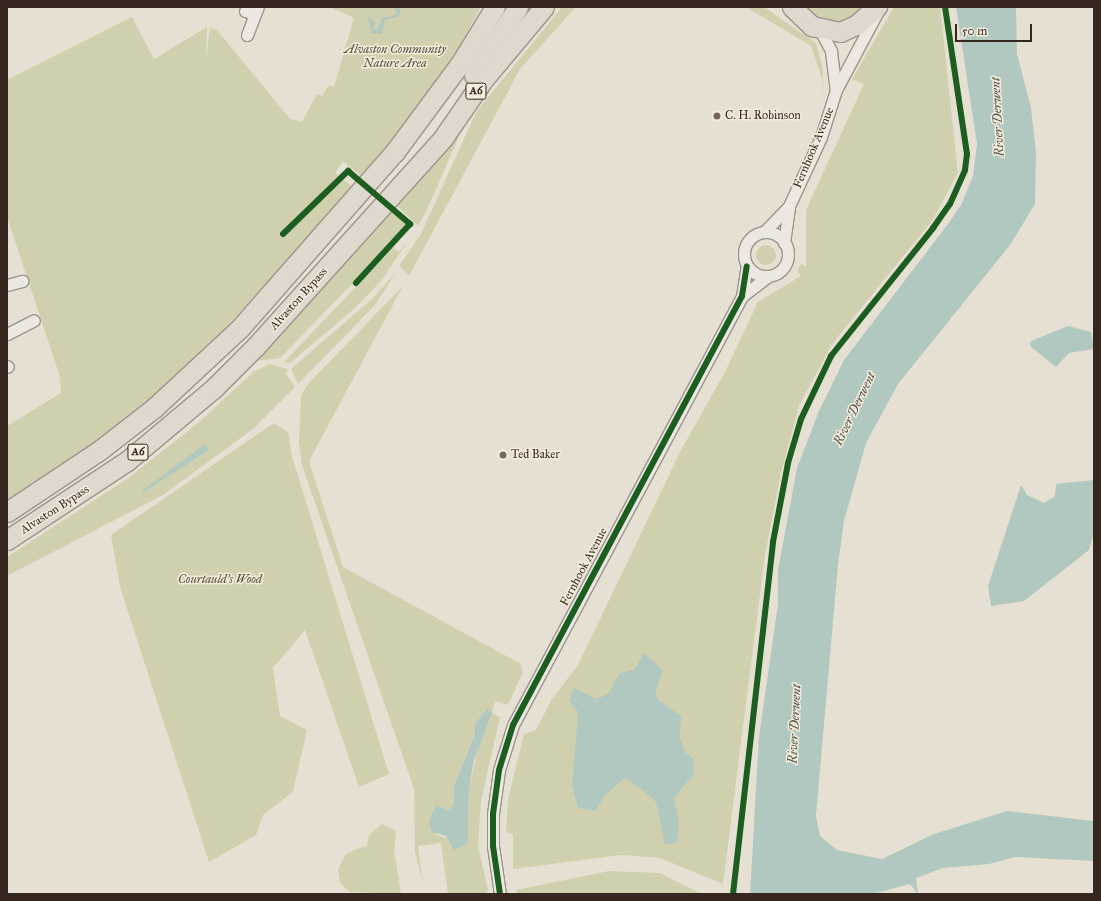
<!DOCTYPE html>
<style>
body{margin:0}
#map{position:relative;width:1101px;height:901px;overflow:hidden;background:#e6e0d2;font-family:"IM FELL Great Primer",serif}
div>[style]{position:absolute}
.green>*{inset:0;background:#d1d0ae}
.round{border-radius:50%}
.water>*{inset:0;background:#b0c8c0}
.roads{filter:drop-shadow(1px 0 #9a948c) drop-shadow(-1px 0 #9a948c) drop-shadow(0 1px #9a948c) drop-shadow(0 -1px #9a948c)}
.minor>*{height:11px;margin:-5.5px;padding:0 5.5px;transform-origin:5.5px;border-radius:5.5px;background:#ece8e1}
.minor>.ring{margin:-5.5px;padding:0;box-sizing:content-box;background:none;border:11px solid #ece8e1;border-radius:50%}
.trunk>*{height:19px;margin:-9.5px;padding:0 9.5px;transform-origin:9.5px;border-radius:9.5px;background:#dfd8cc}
.cycleway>*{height:6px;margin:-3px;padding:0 3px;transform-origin:3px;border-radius:3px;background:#1b5e20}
.dots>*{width:11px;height:11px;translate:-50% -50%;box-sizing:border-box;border:2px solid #f4eddd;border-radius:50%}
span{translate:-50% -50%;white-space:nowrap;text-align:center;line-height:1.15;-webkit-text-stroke:3px #f4eddd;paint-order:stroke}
.shield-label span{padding:1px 3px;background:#f4eddd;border:1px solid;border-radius:3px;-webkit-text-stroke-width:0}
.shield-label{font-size:11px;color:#36271e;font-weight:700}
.park-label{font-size:12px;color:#584e3b;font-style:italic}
.poi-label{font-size:12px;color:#36271e}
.left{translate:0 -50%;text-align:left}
.street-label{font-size:12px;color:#36271e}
.water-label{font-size:13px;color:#54544c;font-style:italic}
.frame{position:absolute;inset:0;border:8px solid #36271e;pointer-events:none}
.scale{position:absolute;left:955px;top:24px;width:77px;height:18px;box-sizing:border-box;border:2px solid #36271e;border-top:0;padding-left:5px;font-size:12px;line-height:14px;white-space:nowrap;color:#36271e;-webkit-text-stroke:3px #f4eddd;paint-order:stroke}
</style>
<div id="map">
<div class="green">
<i style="clip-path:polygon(330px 7px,481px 7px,454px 56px,422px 103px,363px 178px,343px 161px,335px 173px,353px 187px,190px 367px,104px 438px,7px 501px,7px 426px,61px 393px,60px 377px,7px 217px,7px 80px,132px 17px,154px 59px,207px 27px,206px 59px,210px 28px,217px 30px,290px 119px,302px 122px,317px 94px,322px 96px,328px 86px,334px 87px,354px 18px)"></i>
<i style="clip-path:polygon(562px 7px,576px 7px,520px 69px,409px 276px,399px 266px,421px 234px,476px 112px)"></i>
<i style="clip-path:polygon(746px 7px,764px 7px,816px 43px,823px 69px,822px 102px,822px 79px,811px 46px)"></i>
<i style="clip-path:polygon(804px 7px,868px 7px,843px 22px,834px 22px,814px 17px)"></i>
<i style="clip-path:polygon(894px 7px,940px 7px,958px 173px,932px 221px,832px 344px,799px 406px,781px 473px,765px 555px,723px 884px,660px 858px,621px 855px,513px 869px,513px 834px,506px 832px,508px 799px,524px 734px,536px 730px,552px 699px,578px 665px,681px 450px,724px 374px,758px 302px,801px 276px,797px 271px,801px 264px,806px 267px,806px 210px,864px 84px,852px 79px)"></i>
<i style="clip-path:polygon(470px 111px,427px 210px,418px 226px,396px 205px)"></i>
<i style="clip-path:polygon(391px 211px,406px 224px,352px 284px,280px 358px,256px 361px)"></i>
<i style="clip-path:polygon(409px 240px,381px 281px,355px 308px,290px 363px,284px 362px,393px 248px,399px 252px)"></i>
<i class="round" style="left:756px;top:245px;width:20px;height:20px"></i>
<i style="clip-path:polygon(396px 272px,375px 305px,298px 384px,291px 369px,372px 299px)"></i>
<i style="clip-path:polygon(evenodd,403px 286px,309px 461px,343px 567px,521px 664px,523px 672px,508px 705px,495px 701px,492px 713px,500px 717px,481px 801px,478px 846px,488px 890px,485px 894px,448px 894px,441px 843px,418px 846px,423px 885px,415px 852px,414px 789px,302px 465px,299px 441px,301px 395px,308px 384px,403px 286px,487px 709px,469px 788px,468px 838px,454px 850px,450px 839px,436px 835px,429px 821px,436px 805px,448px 810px,454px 805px,454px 785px,475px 735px,475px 723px,487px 709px)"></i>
<i style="clip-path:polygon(269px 364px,288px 369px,286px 374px,295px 387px,253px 429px,163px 495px,7px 576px,7px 557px,127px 479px,198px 423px,253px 372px)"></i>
<i style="clip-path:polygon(274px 423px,288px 432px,292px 456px,389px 774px,359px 787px,305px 630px,273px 668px,280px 716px,307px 730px,293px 792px,263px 815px,256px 835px,209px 862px,120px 587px,111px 535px)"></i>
<i style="clip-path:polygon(382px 824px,396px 831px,394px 851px,401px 894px,350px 892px,340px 883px,338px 869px,346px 854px,367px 845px,369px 835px)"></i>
<i style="clip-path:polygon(609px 871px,660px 873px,701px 894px,518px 894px,516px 890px)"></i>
</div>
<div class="water">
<i style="clip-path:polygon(393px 7px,401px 9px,399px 16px,385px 20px,382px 34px,371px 33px,368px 16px,375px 22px,373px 30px,377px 30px,382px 18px,398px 14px)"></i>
<i style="clip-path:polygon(956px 7px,1016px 7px,1017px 54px,1031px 108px,1036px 152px,1035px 204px,1010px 245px,898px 384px,866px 443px,844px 521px,838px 564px,816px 816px,820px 836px,837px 850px,882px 859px,934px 834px,1007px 811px,1094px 821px,1094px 861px,1015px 857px,989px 864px,943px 868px,916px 878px,918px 894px,910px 884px,873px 894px,750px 894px,759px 737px,778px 604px,778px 570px,797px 468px,819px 411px,844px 360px,948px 224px,961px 205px,973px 176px,977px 144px)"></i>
<i style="clip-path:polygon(1068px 326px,1091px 332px,1094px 349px,1069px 353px,1056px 367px,1030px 346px,1031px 341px)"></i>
<i style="clip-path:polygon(205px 444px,209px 450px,142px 493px,143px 490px)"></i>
<i style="clip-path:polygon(1094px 480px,1094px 532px,1089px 550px,1024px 601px,991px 606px,988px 586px,1021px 485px,1027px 495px,1044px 503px,1055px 496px,1056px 484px)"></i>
<i style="clip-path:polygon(644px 653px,663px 670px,655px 692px,658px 700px,681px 716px,680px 738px,685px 752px,693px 758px,694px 774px,674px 798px,679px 823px,677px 842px,665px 845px,656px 802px,639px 787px,625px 778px,606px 794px,595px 811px,578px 808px,572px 785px,578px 712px,569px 701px,574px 688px,597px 699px,608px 694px,620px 673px,634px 670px)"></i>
<i style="clip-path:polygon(487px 709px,492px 713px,474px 760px,469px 788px,468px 838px,466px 845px,454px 850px,446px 836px,432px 832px,429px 821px,436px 805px,448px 810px,454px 805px,454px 785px,475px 735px,475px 723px)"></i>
</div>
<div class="roads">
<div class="minor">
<i style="left:245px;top:11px;width:10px;rotate:17deg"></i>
<i style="left:820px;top:30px;width:24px;rotate:62deg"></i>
<i style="left:831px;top:51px;width:39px;rotate:83deg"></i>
<i style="left:247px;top:35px;width:30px;rotate:-69deg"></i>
<i style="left:765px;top:231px;width:35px;rotate:-46deg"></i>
<i class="ring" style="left:744px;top:232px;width:33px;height:33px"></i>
<i style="left:784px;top:243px;width:37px;rotate:-82deg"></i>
<i style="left:789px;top:206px;width:76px;rotate:-65.1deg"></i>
<i style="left:821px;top:137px;width:49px;rotate:-72.3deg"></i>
<i style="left:836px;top:90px;width:89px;rotate:-62deg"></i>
<i style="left:7px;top:285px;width:16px;rotate:-15deg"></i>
<i style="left:742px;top:296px;width:31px;rotate:-37deg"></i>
<i style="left:7px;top:334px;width:30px;rotate:-27deg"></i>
<i style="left:7px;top:366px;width:1px;rotate:45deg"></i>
<i style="left:500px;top:894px;width:49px;rotate:-98.3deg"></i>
<i style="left:493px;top:846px;width:32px;rotate:-90deg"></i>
<i style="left:493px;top:814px;width:44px;rotate:-82.2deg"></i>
<i style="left:499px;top:770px;width:47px;rotate:-72.7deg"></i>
<i style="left:513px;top:725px;width:486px;rotate:-61.9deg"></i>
<i style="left:742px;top:296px;width:30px;rotate:-81deg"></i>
</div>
<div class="trunk">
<i style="left:792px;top:7px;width:28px;rotate:44deg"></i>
<i style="left:812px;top:26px;width:29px;rotate:12deg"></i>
<i style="left:840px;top:32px;width:17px;rotate:-24deg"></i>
<i style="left:856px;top:25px;width:28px;rotate:-41deg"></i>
<i style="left:474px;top:75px;width:81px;rotate:-57.1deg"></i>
<i style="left:7px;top:512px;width:112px;rotate:-33.7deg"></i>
<i style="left:100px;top:450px;width:68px;rotate:-37.9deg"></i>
<i style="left:154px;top:408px;width:117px;rotate:-42.9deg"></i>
<i style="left:240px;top:328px;width:233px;rotate:-48.7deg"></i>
<i style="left:394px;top:153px;width:114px;rotate:-53.5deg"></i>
<i style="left:462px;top:61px;width:63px;rotate:-58.6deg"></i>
<i style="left:7px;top:540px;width:144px;rotate:-33.4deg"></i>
<i style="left:127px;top:461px;width:114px;rotate:-40deg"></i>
<i style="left:214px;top:388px;width:58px;rotate:-45deg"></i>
<i style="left:255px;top:347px;width:281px;rotate:-48deg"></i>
<i style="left:443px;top:138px;width:70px;rotate:-55.4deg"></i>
<i style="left:483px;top:80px;width:95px;rotate:-50.1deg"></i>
</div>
</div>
<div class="cycleway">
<i style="left:283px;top:234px;width:91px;rotate:-44.1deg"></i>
<i style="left:348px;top:171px;width:82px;rotate:40.5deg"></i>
<i style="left:410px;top:224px;width:80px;rotate:132.5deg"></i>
<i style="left:500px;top:894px;width:49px;rotate:-98.3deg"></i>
<i style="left:493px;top:846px;width:32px;rotate:-90deg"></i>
<i style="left:493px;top:814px;width:44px;rotate:-82.2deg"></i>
<i style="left:499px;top:770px;width:47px;rotate:-72.7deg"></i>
<i style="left:513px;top:725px;width:486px;rotate:-61.9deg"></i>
<i style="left:742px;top:296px;width:30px;rotate:-81deg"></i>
<i style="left:733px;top:894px;width:354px;rotate:-83.5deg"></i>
<i style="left:773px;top:542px;width:80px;rotate:-79.2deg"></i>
<i style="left:788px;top:463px;width:46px;rotate:-73.5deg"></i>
<i style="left:801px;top:419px;width:70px;rotate:-64.5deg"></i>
<i style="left:831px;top:356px;width:164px;rotate:-51.4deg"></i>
<i style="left:933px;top:228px;width:29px;rotate:-55deg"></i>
<i style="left:950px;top:204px;width:37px;rotate:-66deg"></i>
<i style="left:965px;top:170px;width:16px;rotate:-83deg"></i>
<i style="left:967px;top:154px;width:149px;rotate:-98.5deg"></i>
</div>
<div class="dots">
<i style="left:717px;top:116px;background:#74685d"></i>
<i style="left:503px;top:455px;background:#74685d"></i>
</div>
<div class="shield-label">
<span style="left:476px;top:91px">A6</span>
<span style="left:138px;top:452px">A6</span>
</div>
<div class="park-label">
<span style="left:395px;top:57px">Alvaston Community<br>Nature Area</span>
<span style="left:220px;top:580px">Courtauld's Wood</span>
</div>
<div class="poi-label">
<span class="left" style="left:725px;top:116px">C. H. Robinson</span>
<span class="left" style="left:511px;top:455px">Ted Baker</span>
</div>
<div class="street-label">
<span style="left:814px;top:148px;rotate:-67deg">Fernhook Avenue</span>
<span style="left:299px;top:299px;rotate:-48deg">Alvaston Bypass</span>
<span style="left:55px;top:510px;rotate:-33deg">Alvaston Bypass</span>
<span style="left:584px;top:567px;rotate:-62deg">Fernhook Avenue</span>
</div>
<div class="water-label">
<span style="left:998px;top:117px;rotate:-93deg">River Derwent</span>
<span style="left:855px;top:409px;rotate:-64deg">River Derwent</span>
<span style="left:795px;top:724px;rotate:-87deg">River Derwent</span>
</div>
<div class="frame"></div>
<div class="scale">50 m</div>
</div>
